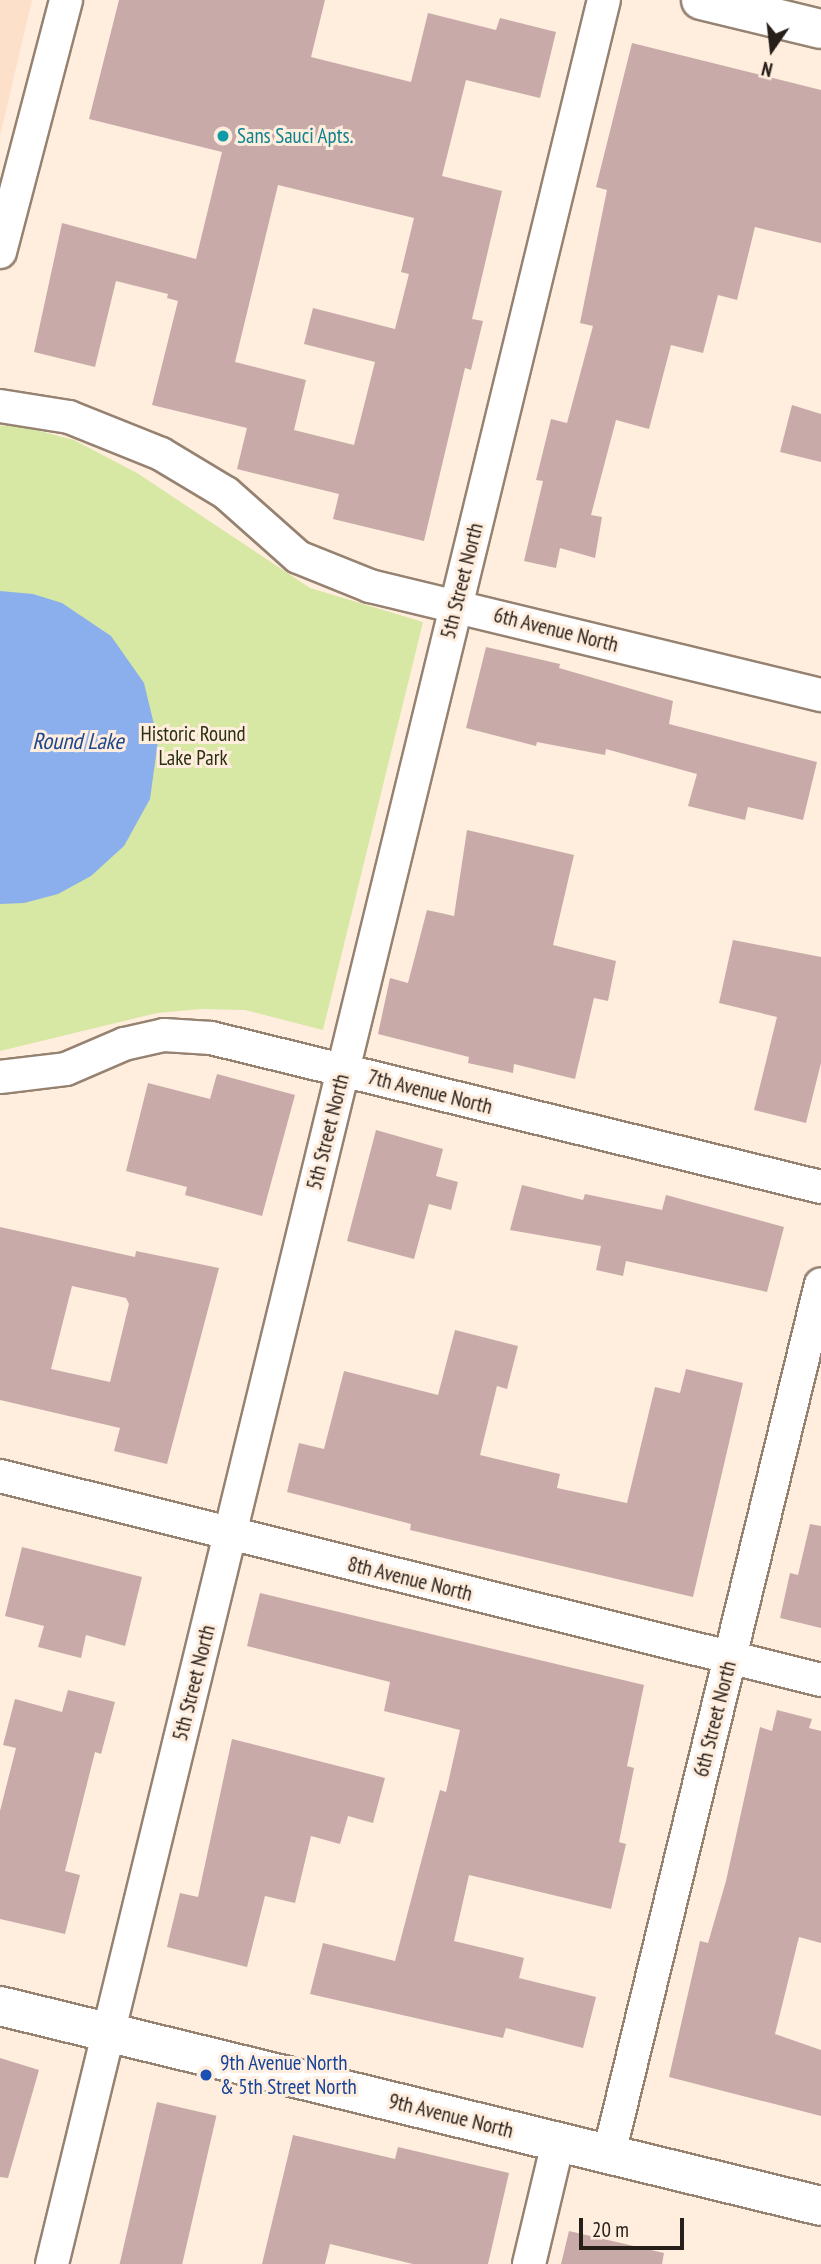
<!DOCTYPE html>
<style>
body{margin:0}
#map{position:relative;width:821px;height:2264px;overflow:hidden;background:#ffedde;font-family:"PT Sans Narrow",sans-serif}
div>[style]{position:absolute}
.built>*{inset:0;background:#fde0c9}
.green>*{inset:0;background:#d7e7a4}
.water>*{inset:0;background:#8aafec}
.building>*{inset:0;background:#c8aba9;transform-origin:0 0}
.roads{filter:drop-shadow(2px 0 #968271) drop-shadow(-2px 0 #968271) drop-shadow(0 2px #968271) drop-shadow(0 -2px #968271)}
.street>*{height:32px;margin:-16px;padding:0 16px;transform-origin:16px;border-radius:16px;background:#fff}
.secondary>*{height:38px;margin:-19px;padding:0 19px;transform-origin:19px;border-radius:19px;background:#fff}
.primary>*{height:38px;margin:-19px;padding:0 19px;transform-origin:19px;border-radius:19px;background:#fff}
.dots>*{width:19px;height:19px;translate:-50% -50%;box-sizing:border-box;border:4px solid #ffedde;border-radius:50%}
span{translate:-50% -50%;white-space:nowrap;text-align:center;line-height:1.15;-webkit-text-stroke:6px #ffedde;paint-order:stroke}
.culture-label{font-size:21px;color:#0d838f}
.left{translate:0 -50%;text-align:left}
.street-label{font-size:21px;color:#261e18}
.park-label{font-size:21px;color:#2a3111}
.transit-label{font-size:21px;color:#164399}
.water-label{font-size:23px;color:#1d488f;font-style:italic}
.north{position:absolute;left:737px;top:14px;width:70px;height:70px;-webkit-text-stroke:5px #ffedde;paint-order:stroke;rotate:194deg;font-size:19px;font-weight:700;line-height:28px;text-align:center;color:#261e18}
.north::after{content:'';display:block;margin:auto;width:24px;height:32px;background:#261e18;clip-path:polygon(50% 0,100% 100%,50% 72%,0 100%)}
.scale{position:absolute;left:579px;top:2218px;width:105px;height:32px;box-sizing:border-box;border:4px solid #261e18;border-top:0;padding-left:9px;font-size:21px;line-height:24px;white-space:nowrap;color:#261e18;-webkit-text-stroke:5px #ffedde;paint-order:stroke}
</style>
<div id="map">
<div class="built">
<i style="clip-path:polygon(0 0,32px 0,0 136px)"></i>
</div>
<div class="green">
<i style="clip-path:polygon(13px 424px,74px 440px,137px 473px,310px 588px,423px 622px,323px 1030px,245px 1010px,202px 1009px,157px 1013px,0 1051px,0 426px)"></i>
</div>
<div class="water">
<i style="clip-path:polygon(0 591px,33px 594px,62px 603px,111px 636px,144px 683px,158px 741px,150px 799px,124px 846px,91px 876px,58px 894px,24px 903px,0 904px)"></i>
</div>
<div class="building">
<i style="clip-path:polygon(evenodd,119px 0,325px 0,311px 57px,411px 82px,428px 13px,496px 30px,500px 18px,556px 32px,540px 98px,466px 80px,442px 176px,502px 191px,472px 319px,483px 321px,471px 370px,465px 368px,424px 541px,333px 519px,339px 494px,237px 469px,247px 428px,152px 405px,178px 301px,167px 298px,168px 294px,116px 281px,95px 367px,34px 352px,62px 223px,196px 259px,222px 152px,89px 119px,119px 0,278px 185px,414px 218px,401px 272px,409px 274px,395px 329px,313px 308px,304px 344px,375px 362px,354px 445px,294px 430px,306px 380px,235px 362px,278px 185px)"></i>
<i style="clip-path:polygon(632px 43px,821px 90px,821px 243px,755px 227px,737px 300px,718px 295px,703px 353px,671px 345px,649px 429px,616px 420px,591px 515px,602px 517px,595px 558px,560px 548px,556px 568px,524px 561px,543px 481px,536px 480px,551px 419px,567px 423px,593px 326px,580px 323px,607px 190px,596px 187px)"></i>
<i style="clip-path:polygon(792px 405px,821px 414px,821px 462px,780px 452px)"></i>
<i style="clip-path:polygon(486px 647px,560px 664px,559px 668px,673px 701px,669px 724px,817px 762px,803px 820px,748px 807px,745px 820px,688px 806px,697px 774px,606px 749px,605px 755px,537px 742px,536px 746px,466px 728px)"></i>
<i style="clip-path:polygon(467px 830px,574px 855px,553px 945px,616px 961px,608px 1001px,594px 998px,575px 1079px,514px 1064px,513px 1073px,468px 1063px,469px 1057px,378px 1034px,390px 978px,408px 983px,427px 910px,454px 916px)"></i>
<i style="clip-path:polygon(733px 940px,821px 957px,821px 1063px,806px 1123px,754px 1110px,777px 1017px,719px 1003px)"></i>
<i style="clip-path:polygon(217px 1074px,295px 1095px,262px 1216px,185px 1195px,187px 1187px,126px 1171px,148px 1083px,210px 1099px)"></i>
<i style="clip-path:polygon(376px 1130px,443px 1149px,436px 1176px,458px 1182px,451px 1210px,429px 1204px,414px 1259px,347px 1241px)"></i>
<i style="clip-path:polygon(522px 1185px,583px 1200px,585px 1194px,662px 1210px,666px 1195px,784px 1227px,767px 1292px,626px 1261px,623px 1276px,596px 1270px,601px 1246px,510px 1230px)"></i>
<i style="clip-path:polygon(evenodd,0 1227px,135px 1257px,136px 1251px,219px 1268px,167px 1464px,114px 1451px,120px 1428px,0 1400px,0 1227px,72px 1286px,126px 1298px,129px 1304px,110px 1382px,51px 1369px,72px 1286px)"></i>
<i style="clip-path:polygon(455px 1330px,518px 1346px,507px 1389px,497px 1386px,480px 1455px,560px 1474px,557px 1488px,627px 1503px,655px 1387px,680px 1393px,686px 1369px,743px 1383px,693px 1597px,410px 1530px,411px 1524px,287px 1492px,299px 1443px,324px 1449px,344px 1371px,438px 1395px)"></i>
<i style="clip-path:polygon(810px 1524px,821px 1526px,821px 1628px,780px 1618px,790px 1573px,798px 1575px)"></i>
<i style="clip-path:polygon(22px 1547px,142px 1577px,125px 1646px,86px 1635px,81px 1658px,38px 1647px,44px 1626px,5px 1616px)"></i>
<i style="clip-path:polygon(260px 1593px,644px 1685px,627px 1766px,634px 1768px,619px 1842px,626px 1844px,611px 1909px,469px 1875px,454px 1941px,524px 1958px,519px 1978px,596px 1997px,583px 2048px,506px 2028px,503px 2038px,310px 1994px,323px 1943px,395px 1961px,440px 1790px,446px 1792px,460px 1730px,384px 1711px,390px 1682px,247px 1646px)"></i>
<i style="clip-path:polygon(68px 1690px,115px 1702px,101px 1754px,95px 1752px,65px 1871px,80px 1875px,65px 1934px,0 1919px,0 1811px,16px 1748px,3px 1745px,15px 1699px,62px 1712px)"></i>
<i style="clip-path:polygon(777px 1710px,812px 1719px,809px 1728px,821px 1731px,821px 1943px,799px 1937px,775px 2034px,821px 2050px,821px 2116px,669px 2077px,700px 1941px,708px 1943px,726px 1881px,760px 1727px,772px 1731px)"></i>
<i style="clip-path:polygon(232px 1739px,385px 1778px,373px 1823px,348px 1816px,340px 1844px,311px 1836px,295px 1903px,265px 1896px,247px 1967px,167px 1947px,180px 1893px,198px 1897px)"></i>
<i style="clip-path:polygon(0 2058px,39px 2070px,8px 2178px,0 2177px)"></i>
<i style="left:157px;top:2102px;width:61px;height:167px;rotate:13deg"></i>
<i style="clip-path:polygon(293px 2135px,395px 2159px,398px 2147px,509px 2173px,488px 2264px,413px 2264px,330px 2244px,325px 2264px,262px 2264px)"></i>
<i style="clip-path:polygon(569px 2231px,664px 2253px,662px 2264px,561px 2264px)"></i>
</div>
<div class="roads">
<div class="street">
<i style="left:0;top:252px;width:260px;rotate:-75.3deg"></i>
<i style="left:0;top:406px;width:70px;rotate:9.1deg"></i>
<i style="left:69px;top:417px;width:99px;rotate:21.9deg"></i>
<i style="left:161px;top:454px;width:76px;rotate:31deg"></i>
<i style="left:226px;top:493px;width:96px;rotate:41.6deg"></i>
<i style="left:298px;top:557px;width:78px;rotate:21.9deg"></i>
<i style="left:370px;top:586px;width:464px;rotate:13.6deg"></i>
<i style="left:0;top:1077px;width:66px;rotate:-6.9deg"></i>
<i style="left:66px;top:1069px;width:63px;rotate:-23.3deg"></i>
<i style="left:124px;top:1044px;width:41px;rotate:-12.7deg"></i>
<i style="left:164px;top:1035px;width:47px;rotate:3.7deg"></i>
<i style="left:211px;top:1038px;width:628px;rotate:13.73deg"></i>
<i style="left:0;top:1476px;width:846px;rotate:13.95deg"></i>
<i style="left:609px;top:2154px;width:895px;rotate:-76.31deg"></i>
<i style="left:52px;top:2264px;width:2330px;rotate:-76.3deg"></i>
<i style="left:529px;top:2264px;width:125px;rotate:-76.6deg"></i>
</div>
<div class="secondary">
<i style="left:0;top:2006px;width:845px;rotate:13.69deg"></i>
</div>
<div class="primary">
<i style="left:701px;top:0;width:123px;rotate:13.6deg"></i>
</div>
</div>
<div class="dots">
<i style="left:223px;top:136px;background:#0f9aa8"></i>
<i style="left:206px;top:2075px;background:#1a4fb4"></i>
</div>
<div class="culture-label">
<span class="left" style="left:237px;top:136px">Sans Sauci Apts.</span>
</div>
<div class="street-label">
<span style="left:462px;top:581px;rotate:-76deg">5th Street North</span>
<span style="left:556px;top:630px;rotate:14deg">6th Avenue North</span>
<span style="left:430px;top:1092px;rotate:14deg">7th Avenue North</span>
<span style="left:328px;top:1132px;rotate:-76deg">5th Street North</span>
<span style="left:410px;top:1579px;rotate:14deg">8th Avenue North</span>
<span style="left:194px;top:1683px;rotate:-76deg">5th Street North</span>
<span style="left:715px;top:1719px;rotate:-76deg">6th Street North</span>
<span style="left:451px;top:2116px;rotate:14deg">9th Avenue North</span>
</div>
<div class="park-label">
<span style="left:193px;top:746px">Historic Round<br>Lake Park</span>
</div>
<div class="transit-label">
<span class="left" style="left:220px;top:2075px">9th Avenue North<br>&amp; 5th Street North</span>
</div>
<div class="water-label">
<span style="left:78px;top:741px">Round Lake</span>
</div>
<div class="north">N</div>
<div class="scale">20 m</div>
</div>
